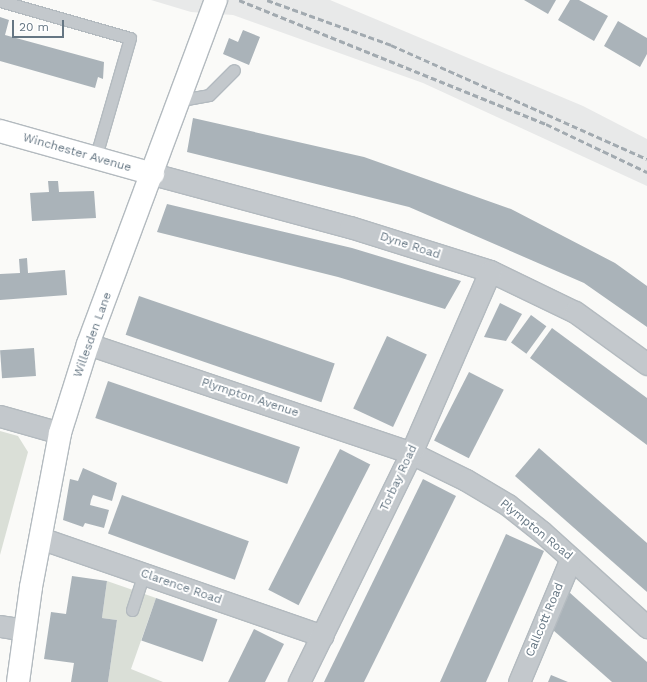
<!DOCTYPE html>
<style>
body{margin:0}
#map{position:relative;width:647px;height:682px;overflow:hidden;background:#fafaf8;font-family:"Work Sans",sans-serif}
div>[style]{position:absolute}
.built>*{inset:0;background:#e8e9e9}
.green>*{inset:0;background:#dadfd7}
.building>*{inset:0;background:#aab3b9;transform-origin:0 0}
.roads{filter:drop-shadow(1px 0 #b3babf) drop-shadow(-1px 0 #b3babf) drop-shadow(0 1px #b3babf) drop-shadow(0 -1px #b3babf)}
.lane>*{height:11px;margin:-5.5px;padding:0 5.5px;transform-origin:5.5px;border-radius:5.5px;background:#c3c8cc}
.street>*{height:21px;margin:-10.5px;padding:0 10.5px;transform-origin:10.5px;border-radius:10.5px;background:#c3c8cc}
.secondary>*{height:22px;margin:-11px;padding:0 11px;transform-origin:11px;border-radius:11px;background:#fff}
.primary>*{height:22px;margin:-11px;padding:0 11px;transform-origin:11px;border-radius:11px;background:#fff}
.rail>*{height:3px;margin-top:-1.5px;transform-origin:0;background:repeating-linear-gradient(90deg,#a2aab0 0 6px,transparent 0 9px)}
span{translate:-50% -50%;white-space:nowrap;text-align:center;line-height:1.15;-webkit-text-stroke:4px #fff;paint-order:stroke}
.street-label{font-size:12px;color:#657683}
.scale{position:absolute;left:12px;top:20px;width:52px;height:18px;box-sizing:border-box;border:2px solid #657683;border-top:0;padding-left:5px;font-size:12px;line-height:14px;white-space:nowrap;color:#657683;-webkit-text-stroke:3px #fff;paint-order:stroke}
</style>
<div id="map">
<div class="built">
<i style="clip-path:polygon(151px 0,330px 0,583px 106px,647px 139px,647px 186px,423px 83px,233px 15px,191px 12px)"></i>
</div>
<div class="green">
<i style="clip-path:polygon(0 431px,18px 436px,28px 452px,0 555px)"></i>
<i style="clip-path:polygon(107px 581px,156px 598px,131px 669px,163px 682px,108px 682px,117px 620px,102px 618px)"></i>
</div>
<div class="building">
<i style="clip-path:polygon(524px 0,556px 0,548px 14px)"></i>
<i style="clip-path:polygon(570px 0,579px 0,608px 16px,594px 41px,558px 20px)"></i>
<i style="clip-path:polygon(0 17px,9px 20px,5px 35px,104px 62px,103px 79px,98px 77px,95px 88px,0 61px)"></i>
<i style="clip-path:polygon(618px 21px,647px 38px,647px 54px,640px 67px,604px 46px)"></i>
<i style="clip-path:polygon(243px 30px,260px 37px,249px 65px,223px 54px,229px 38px,238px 42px)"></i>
<i style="clip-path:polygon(193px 118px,364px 157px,511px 209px,615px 263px,647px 286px,647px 327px,584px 283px,409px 207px,187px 152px)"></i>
<i style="clip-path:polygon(48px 181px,58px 181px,59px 192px,94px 191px,96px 218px,32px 221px,30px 193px,49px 192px)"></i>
<i style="clip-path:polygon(167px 204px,352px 248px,461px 281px,445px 309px,338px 277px,157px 232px)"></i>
<i style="clip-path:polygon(27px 258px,28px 273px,65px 270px,67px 295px,0 300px,0 274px,20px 273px,19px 259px)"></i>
<i style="left:139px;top:296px;width:207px;height:41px;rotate:19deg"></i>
<i style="clip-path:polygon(500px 303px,522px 314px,506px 341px,484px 337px)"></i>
<i style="left:531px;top:315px;width:19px;height:34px;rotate:36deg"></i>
<i style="clip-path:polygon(552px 328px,647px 398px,647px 445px,530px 358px)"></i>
<i style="left:387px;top:336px;width:44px;height:80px;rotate:25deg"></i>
<i style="left:34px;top:348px;width:28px;height:34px;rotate:86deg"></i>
<i style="left:469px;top:372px;width:39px;height:77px;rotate:27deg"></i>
<i style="left:108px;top:381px;width:203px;height:39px;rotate:19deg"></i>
<i style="clip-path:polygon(539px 448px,647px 543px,647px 592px,515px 476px)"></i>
<i style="left:340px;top:449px;width:34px;height:158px;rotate:27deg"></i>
<i style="clip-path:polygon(83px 468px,117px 483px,112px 501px,93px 495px,91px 500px,90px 505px,109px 510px,104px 528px,85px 523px,83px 527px,63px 520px,70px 479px,78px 481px)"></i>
<i style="clip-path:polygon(423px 479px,456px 496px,368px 674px,364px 682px,324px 682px)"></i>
<i style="left:122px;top:495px;width:135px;height:41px;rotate:20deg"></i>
<i style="clip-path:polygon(506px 534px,544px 551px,526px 592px,486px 682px,440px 682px)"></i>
<i style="clip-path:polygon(72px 576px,107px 581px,102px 618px,117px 620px,108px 682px,71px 682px,74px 663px,44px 659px,51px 612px,66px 614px)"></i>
<i style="clip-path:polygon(569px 592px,647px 662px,647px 682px,612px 682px,553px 630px)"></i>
<i style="left:156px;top:598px;width:65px;height:45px;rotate:19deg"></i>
<i style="clip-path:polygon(254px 629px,284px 644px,265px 682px,228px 682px)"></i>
<i style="clip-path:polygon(551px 675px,568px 682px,548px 682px)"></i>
</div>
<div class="roads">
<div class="lane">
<i style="left:0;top:1px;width:135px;rotate:15.9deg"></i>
<i style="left:130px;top:38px;width:126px;rotate:106.1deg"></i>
<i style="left:181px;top:100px;width:28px;rotate:-10deg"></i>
<i style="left:209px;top:95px;width:35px;rotate:-45deg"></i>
<i style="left:132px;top:610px;width:38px;rotate:-72deg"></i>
</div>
<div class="street">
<i style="left:153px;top:174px;width:204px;rotate:15.1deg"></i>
<i style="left:350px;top:227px;width:147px;rotate:17.4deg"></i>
<i style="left:490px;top:271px;width:94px;rotate:25.8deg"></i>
<i style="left:575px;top:312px;width:89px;rotate:35.8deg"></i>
<i style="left:88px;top:344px;width:341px;rotate:18.6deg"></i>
<i style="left:411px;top:453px;width:61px;rotate:26.1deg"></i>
<i style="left:466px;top:480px;width:49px;rotate:30.8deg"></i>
<i style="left:508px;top:505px;width:43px;rotate:38.5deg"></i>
<i style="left:542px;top:532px;width:142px;rotate:42.1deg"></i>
<i style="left:0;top:416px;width:62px;rotate:15.8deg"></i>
<i style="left:40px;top:538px;width:299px;rotate:19.1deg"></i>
<i style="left:0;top:626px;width:25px;rotate:9deg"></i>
<i style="left:299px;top:682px;width:255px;rotate:-63.9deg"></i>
<i style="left:411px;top:453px;width:198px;rotate:-66.5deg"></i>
<i style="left:519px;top:682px;width:134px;rotate:-67.2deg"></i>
</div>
<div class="secondary">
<i style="left:0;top:131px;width:159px;rotate:15.7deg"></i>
</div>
<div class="primary">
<i style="left:18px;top:682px;width:96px;rotate:-82.2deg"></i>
<i style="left:31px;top:587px;width:157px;rotate:-79.3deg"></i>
<i style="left:60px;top:433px;width:93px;rotate:-72.5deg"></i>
<i style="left:88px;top:344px;width:367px;rotate:-69.6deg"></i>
</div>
</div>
<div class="rail">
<i style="left:239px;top:0;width:331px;rotate:22deg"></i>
<i style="left:546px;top:124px;width:112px;rotate:25.4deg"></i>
<i style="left:267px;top:0;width:132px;rotate:19.9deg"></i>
<i style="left:391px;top:45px;width:280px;rotate:24deg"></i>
</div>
<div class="street-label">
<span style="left:77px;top:153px;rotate:16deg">Winchester Avenue</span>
<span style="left:410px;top:246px;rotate:18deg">Dyne Road</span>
<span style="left:93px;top:335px;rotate:-70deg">Willesden Lane</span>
<span style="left:250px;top:398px;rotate:18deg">Plympton Avenue</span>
<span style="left:399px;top:478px;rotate:-65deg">Torbay Road</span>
<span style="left:536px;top:530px;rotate:39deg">Plympton Road</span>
<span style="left:181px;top:587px;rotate:19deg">Clarence Road</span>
<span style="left:545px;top:620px;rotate:-67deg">Callcott Road</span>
</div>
<div class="scale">20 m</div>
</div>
